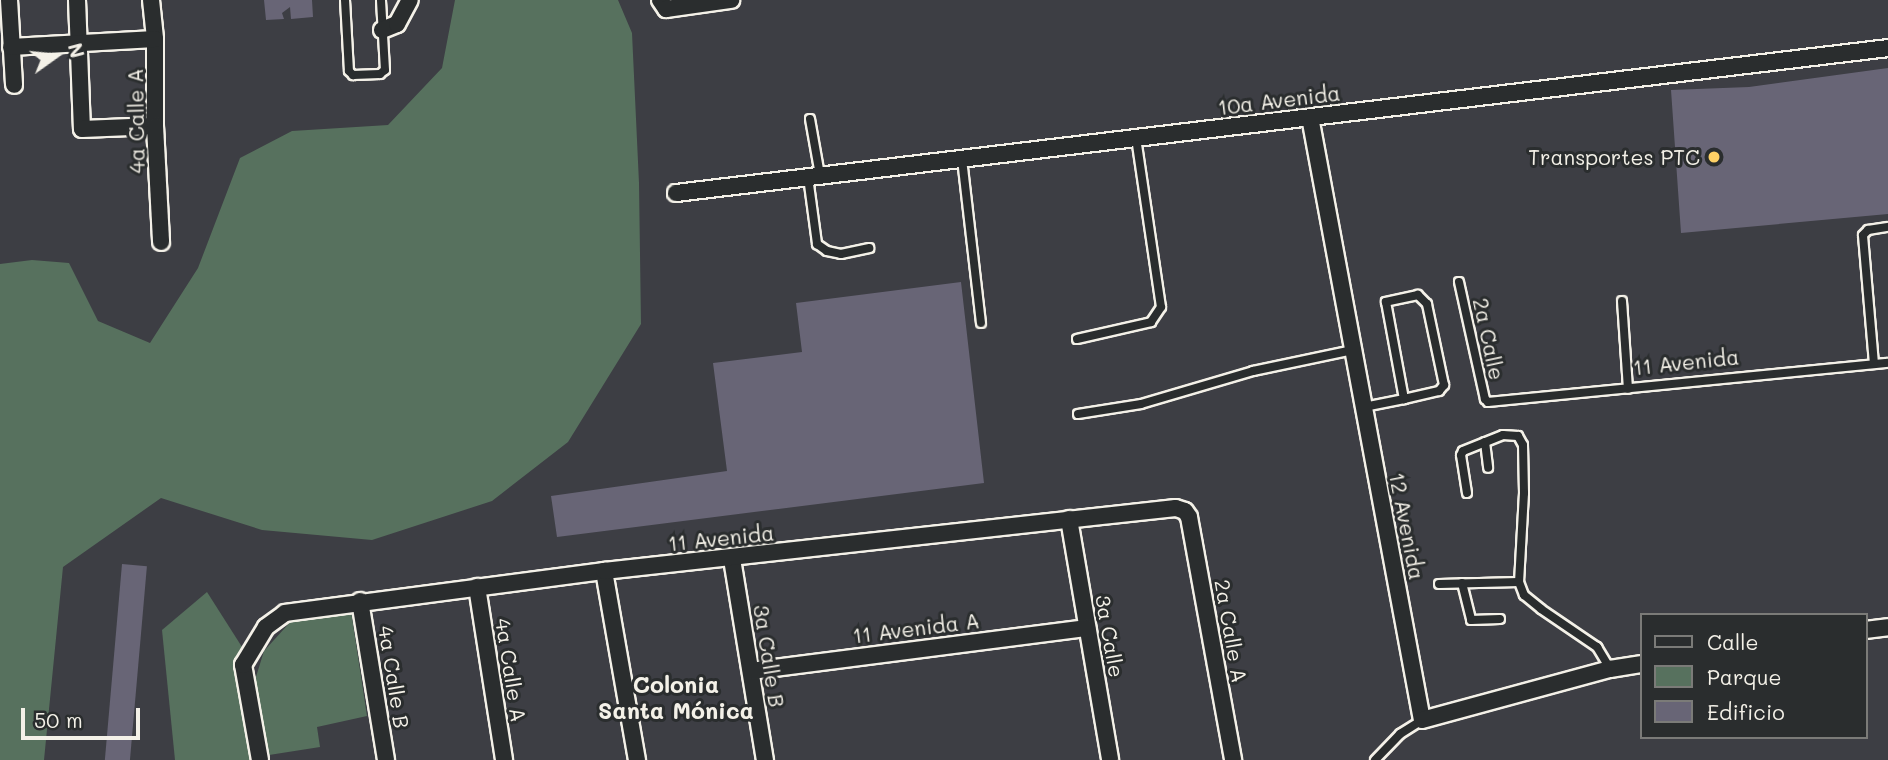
<!DOCTYPE html>
<meta charset="utf-8">
<style>
body{margin:0}
#map{position:relative;width:1888px;height:760px;overflow:hidden;background:#3d3e44;font-family:Mali,sans-serif}
div>[style]{position:absolute}
.green>*{inset:0;background:#57715e}
.building>*{inset:0;background:#686576;transform-origin:0 0}
.roads{filter:drop-shadow(2px 0 #f4f1e8) drop-shadow(-2px 0 #f4f1e8) drop-shadow(0 2px #f4f1e8) drop-shadow(0 -2px #f4f1e8)}
.lane>*{height:8px;margin:-4px;padding:0 4px;transform-origin:4px;border-radius:4px;background:#2a2d2e}
.street>*{height:16px;margin:-8px;padding:0 8px;transform-origin:8px;border-radius:8px;background:#2a2d2e}
.dots>*{width:19px;height:19px;translate:-50% -50%;box-sizing:border-box;border:4px solid #2a2d2e;border-radius:50%}
span{translate:-50% -50%;white-space:nowrap;text-align:center;line-height:1.15;-webkit-text-stroke:6px #2a2d2e;paint-order:stroke}
.street-label{font-size:21px;color:#f4f1e8}
.poi-label{font-size:21px;color:#f4f1e8}
.right{translate:-100% -50%;text-align:right}
.neighbourhood-label{font-size:23px;color:#f4f1e8;font-weight:700}
.legend{position:absolute;left:1640px;top:613px;width:228px;height:126px;box-sizing:border-box;background:#2a2d2e;border:2px solid #7b7b78;margin:0;padding:9px 12px;list-style:none;font-size:21px;color:#f4f1e8}
.legend li{display:flex;align-items:center;gap:14px;height:35px}
.legend b{width:35px;border:2px solid #7b7b78}
.north{position:absolute;left:21px;top:21px;width:70px;height:70px;-webkit-text-stroke:5px #2a2d2e;paint-order:stroke;rotate:75deg;font-size:19px;font-weight:700;line-height:28px;text-align:center;color:#f4f1e8}
.north::after{content:'';display:block;margin:auto;width:24px;height:32px;background:#f4f1e8;clip-path:polygon(50% 0,100% 100%,50% 72%,0 100%)}
.scale{position:absolute;left:21px;top:708px;width:119px;height:32px;box-sizing:border-box;border:4px solid #f4f1e8;border-top:0;padding-left:9px;font-size:21px;line-height:24px;white-space:nowrap;color:#f4f1e8;-webkit-text-stroke:5px #2a2d2e;paint-order:stroke}
</style>
<div id="map">
<div class="green">
<i style="clip-path:polygon(455px 0,618px 0,632px 33px,639px 183px,641px 324px,568px 442px,492px 501px,372px 540px,262px 530px,161px 498px,63px 567px,44px 760px,0 760px,0 264px,32px 260px,69px 263px,98px 321px,150px 343px,198px 268px,240px 158px,292px 131px,388px 125px,442px 68px)"></i>
<i style="clip-path:polygon(207px 592px,242px 647px,260px 760px,175px 760px,162px 630px)"></i>
<i style="clip-path:polygon(351px 611px,367px 716px,317px 727px,320px 747px,269px 755px,255px 680px,264px 651px,293px 619px)"></i>
</div>
<div class="building">
<i style="clip-path:polygon(264px 0,312px 0,313px 17px,291px 19px,290px 7px,282px 13px,284px 19px,266px 20px)"></i>
<i style="clip-path:polygon(1888px 68px,1888px 214px,1681px 233px,1671px 90px,1749px 87px)"></i>
<i style="clip-path:polygon(961px 282px,984px 483px,557px 537px,551px 496px,727px 471px,713px 363px,802px 352px,796px 303px)"></i>
<i style="left:122px;top:564px;width:25px;height:197px;rotate:5deg"></i>
</div>
<div class="roads">
<div class="lane">
<i style="left:345px;top:0;width:71px;rotate:86.8deg"></i>
<i style="left:349px;top:71px;width:6px;rotate:45deg"></i>
<i style="left:353px;top:75px;width:27px;rotate:-2deg"></i>
<i style="left:380px;top:74px;width:6px;rotate:-39deg"></i>
<i style="left:385px;top:70px;width:70px;rotate:-93.3deg"></i>
<i style="left:810px;top:119px;width:57px;rotate:79.9deg"></i>
<i style="left:962px;top:159px;width:165px;rotate:83.4deg"></i>
<i style="left:808px;top:177px;width:68px;rotate:82.3deg"></i>
<i style="left:817px;top:244px;width:12px;rotate:35deg"></i>
<i style="left:827px;top:251px;width:14px;rotate:12deg"></i>
<i style="left:841px;top:254px;width:29px;rotate:-12deg"></i>
<i style="left:1459px;top:282px;width:120px;rotate:77.5deg"></i>
<i style="left:1485px;top:399px;width:4px;rotate:45deg"></i>
<i style="left:1488px;top:402px;width:402px;rotate:-5.6deg"></i>
<i style="left:1622px;top:301px;width:88px;rotate:86.1deg"></i>
<i style="left:1077px;top:339px;width:76px;rotate:-12.9deg"></i>
<i style="left:1151px;top:322px;width:18px;rotate:-56deg"></i>
<i style="left:1161px;top:307px;width:171px;rotate:-98.4deg"></i>
<i style="left:1874px;top:364px;width:129px;rotate:-94.9deg"></i>
<i style="left:1863px;top:235px;width:7px;rotate:-45deg"></i>
<i style="left:1868px;top:230px;width:20px;rotate:-9deg"></i>
<i style="left:1364px;top:407px;width:41px;rotate:-11.3deg"></i>
<i style="left:1404px;top:399px;width:36px;rotate:-13deg"></i>
<i style="left:1439px;top:391px;width:8px;rotate:-50deg"></i>
<i style="left:1444px;top:385px;width:83px;rotate:-101.9deg"></i>
<i style="left:1427px;top:304px;width:13px;rotate:-135deg"></i>
<i style="left:1418px;top:295px;width:33px;rotate:168deg"></i>
<i style="left:1386px;top:302px;width:99px;rotate:79.5deg"></i>
<i style="left:1078px;top:414px;width:64px;rotate:-9deg"></i>
<i style="left:1141px;top:404px;width:117px;rotate:-16.4deg"></i>
<i style="left:1253px;top:371px;width:102px;rotate:-11.9deg"></i>
<i style="left:1485px;top:442px;width:26px;rotate:83deg"></i>
<i style="left:1467px;top:493px;width:38px;rotate:-99deg"></i>
<i style="left:1461px;top:455px;width:4px;rotate:-63deg"></i>
<i style="left:1463px;top:451px;width:43px;rotate:-21.8deg"></i>
<i style="left:1503px;top:435px;width:15px;rotate:4deg"></i>
<i style="left:1518px;top:436px;width:10px;rotate:61deg"></i>
<i style="left:1523px;top:445px;width:48px;rotate:88.8deg"></i>
<i style="left:1524px;top:493px;width:89px;rotate:93.2deg"></i>
<i style="left:1519px;top:582px;width:14px;rotate:69deg"></i>
<i style="left:1524px;top:595px;width:22px;rotate:39deg"></i>
<i style="left:1541px;top:609px;width:68px;rotate:34.2deg"></i>
<i style="left:1597px;top:647px;width:26px;rotate:59deg"></i>
<i style="left:1462px;top:583px;width:38px;rotate:76deg"></i>
<i style="left:1471px;top:620px;width:29px;rotate:-2deg"></i>
<i style="left:1439px;top:584px;width:80px;rotate:-1.4deg"></i>
<i style="left:1375px;top:760px;width:36px;rotate:-46deg"></i>
<i style="left:1400px;top:734px;width:26px;rotate:-32deg"></i>
</div>
<div class="street">
<i style="left:9px;top:0;width:85px;rotate:86.6deg"></i>
<i style="left:77px;top:0;width:129px;rotate:87.8deg"></i>
<i style="left:82px;top:129px;width:73px;rotate:-2.4deg"></i>
<i style="left:151px;top:0;width:39px;rotate:84deg"></i>
<i style="left:155px;top:39px;width:87px;rotate:90deg"></i>
<i style="left:155px;top:126px;width:116px;rotate:87deg"></i>
<i style="left:660px;top:0;width:11px;rotate:56deg"></i>
<i style="left:666px;top:9px;width:66px;rotate:-7.9deg"></i>
<i style="left:382px;top:30px;width:16px;rotate:-22deg"></i>
<i style="left:397px;top:24px;width:27px;rotate:-62deg"></i>
<i style="left:11px;top:47px;width:144px;rotate:-3.2deg"></i>
<i style="left:1310px;top:117px;width:613px;rotate:79.48deg"></i>
<i style="left:1422px;top:720px;width:195px;rotate:-15.2deg"></i>
<i style="left:1610px;top:669px;width:31px;rotate:-9deg"></i>
<i style="left:676px;top:193px;width:1221px;rotate:-6.82deg"></i>
<i style="left:1069px;top:519px;width:244px;rotate:80.3deg"></i>
<i style="left:732px;top:559px;width:204px;rotate:80.7deg"></i>
<i style="left:604px;top:571px;width:192px;rotate:80.1deg"></i>
<i style="left:477px;top:587px;width:175px;rotate:81.1deg"></i>
<i style="left:360px;top:601px;width:161px;rotate:80.7deg"></i>
<i style="left:1865px;top:630px;width:23px;rotate:-7deg"></i>
<i style="left:751px;top:671px;width:339px;rotate:-7.3deg"></i>
<i style="left:260px;top:760px;width:97px;rotate:-100.1deg"></i>
<i style="left:243px;top:665px;width:44px;rotate:-58.8deg"></i>
<i style="left:266px;top:627px;width:24px;rotate:-36deg"></i>
<i style="left:285px;top:613px;width:322px;rotate:-7.5deg"></i>
<i style="left:604px;top:571px;width:575px;rotate:-6.29deg"></i>
<i style="left:1176px;top:508px;width:9px;rotate:18deg"></i>
<i style="left:1185px;top:511px;width:7px;rotate:56deg"></i>
<i style="left:1189px;top:517px;width:247px;rotate:79.7deg"></i>
</div>
</div>
<div class="dots">
<i style="left:1714px;top:157px;background:#ffd166"></i>
</div>
<div class="street-label">
<span style="left:1279px;top:100px;rotate:-7deg">10a Avenida</span>
<span style="left:136px;top:121px;rotate:-91deg">4a Calle A</span>
<span style="left:1489px;top:339px;rotate:78deg">2a Calle</span>
<span style="left:1686px;top:362px;rotate:-6deg">11 Avenida</span>
<span style="left:1407px;top:526px;rotate:79deg">12 Avenida</span>
<span style="left:721px;top:538px;rotate:-6deg">11 Avenida</span>
<span style="left:916px;top:628px;rotate:-7deg">11 Avenida A</span>
<span style="left:1231px;top:631px;rotate:80deg">2a Calle A</span>
<span style="left:1110px;top:636px;rotate:80deg">3a Calle</span>
<span style="left:769px;top:656px;rotate:81deg">3a Calle B</span>
<span style="left:511px;top:670px;rotate:81deg">4a Calle A</span>
<span style="left:394px;top:677px;rotate:81deg">4a Calle B</span>
</div>
<div class="poi-label">
<span class="right" style="left:1700px;top:157px">Transportes PTC</span>
</div>
<div class="neighbourhood-label">
<span style="left:676px;top:697px">Colonia<br>Santa Mónica</span>
</div>
<ul class="legend">
<li><b style="height:9px;background:#2a2d2e"></b>Calle</li>
<li><b style="height:19px;background:#57715e"></b>Parque</li>
<li><b style="height:19px;background:#686576"></b>Edificio</li>
</ul>
<div class="north">N</div>
<div class="scale">50 m</div>
</div>
